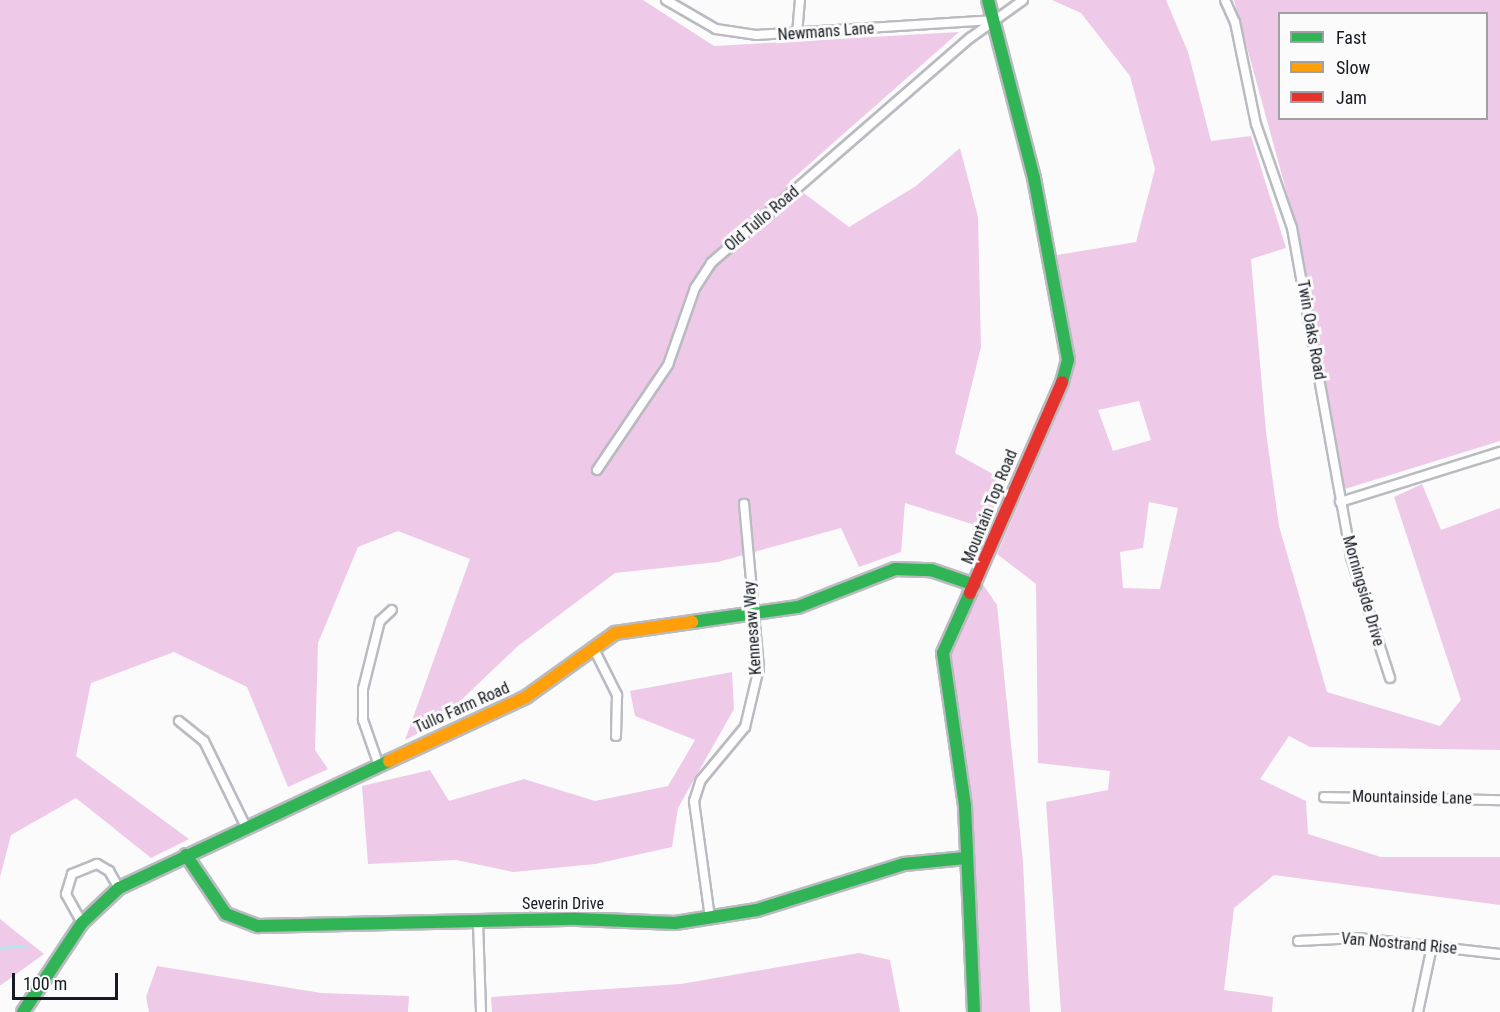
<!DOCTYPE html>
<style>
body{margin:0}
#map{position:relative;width:1500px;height:1012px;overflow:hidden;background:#fbfbfb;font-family:"Roboto Condensed",sans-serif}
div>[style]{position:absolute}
.forest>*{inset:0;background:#eecae8}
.stream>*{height:2px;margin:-1px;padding:0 1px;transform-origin:1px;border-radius:1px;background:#9eeff0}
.roads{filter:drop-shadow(2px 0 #b9bbc0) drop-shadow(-2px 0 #b9bbc0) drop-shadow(0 2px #b9bbc0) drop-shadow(0 -2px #b9bbc0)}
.street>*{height:8px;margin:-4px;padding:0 4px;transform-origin:4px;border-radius:4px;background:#fefefe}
.fast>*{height:12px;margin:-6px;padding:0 6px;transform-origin:6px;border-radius:6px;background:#30b455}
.slow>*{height:12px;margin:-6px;padding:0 6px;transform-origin:6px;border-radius:6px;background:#ff9f0a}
.jam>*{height:12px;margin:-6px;padding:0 6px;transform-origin:6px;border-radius:6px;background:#e5322d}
span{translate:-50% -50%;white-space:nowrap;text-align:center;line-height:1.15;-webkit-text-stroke:6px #fbfbfb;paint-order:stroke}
.street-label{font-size:16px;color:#161a23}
.legend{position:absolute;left:1278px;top:12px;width:210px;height:108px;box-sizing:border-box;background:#fbfbfb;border:2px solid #9fa1a5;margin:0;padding:8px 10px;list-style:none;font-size:18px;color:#161a23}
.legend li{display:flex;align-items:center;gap:12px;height:30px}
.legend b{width:30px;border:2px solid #9fa1a5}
.scale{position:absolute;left:12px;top:973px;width:106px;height:27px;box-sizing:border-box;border:3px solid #161a23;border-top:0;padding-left:8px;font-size:18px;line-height:21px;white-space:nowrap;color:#161a23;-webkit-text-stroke:4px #fbfbfb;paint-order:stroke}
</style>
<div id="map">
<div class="forest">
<i style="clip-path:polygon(0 0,643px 0,714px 46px,959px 32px,789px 182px,849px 227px,916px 186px,960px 148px,978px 217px,981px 347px,955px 453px,1002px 479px,988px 529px,905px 503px,901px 552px,859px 567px,841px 528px,718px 562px,615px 573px,518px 646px,436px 724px,405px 740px,470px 559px,398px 531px,358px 547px,318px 643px,315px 750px,328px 769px,288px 787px,247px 687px,174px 652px,91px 683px,76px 756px,189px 839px,151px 858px,76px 798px,11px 835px,0 877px)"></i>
<i style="clip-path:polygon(evenodd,1052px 0,1166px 0,1188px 52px,1211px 141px,1251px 136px,1286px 248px,1251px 259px,1266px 432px,1279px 526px,1327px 692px,1440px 726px,1461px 700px,1394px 497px,1422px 484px,1441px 530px,1500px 508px,1500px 750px,1310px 747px,1289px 736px,1260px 779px,1306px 801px,1308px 834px,1381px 857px,1500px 857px,1500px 905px,1274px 875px,1234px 908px,1224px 990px,1273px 997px,1272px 1012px,1061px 1012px,1046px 802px,1108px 790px,1110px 771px,1038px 763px,1036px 584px,997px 554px,1071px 383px,1074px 354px,1057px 255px,1136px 242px,1155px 169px,1130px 76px,1081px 13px,1052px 0,1139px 401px,1151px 440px,1113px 451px,1098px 410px,1139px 401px,1052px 0,1149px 502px,1178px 508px,1160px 589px,1123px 588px,1120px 552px,1143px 548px,1149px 502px)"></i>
<i style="clip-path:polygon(evenodd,1234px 0,1500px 0,1500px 441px,1345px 489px,1300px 241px,1234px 0,1280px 14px,1486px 14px,1486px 118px,1280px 118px,1280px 14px)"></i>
<i style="clip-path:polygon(982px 583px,997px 605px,1023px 862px,1030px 1012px,980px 1012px,975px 871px,951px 669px,953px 630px)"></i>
<i style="clip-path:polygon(732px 672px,734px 709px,678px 808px,672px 847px,595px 864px,513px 872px,456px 860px,368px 864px,362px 786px,430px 770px,449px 801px,524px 779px,595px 801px,668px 786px,695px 740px,635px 716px,630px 691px)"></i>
<i style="clip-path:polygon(0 919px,44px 954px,1px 985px,0 985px)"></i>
<i style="clip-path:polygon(859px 953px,890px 960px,900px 1012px,492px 1012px,491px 997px,681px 984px)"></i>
<i style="clip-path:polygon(157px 966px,321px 993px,409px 996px,408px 1012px,149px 1012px,146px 997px)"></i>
</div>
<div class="stream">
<i style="left:0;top:948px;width:26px;rotate:-4deg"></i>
</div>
<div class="roads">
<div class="street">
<i style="left:666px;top:0;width:58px;rotate:30.1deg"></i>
<i style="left:716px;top:29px;width:40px;rotate:8.5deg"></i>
<i style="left:756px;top:35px;width:237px;rotate:-3.6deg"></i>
<i style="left:1225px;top:0;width:24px;rotate:66deg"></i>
<i style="left:1235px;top:22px;width:104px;rotate:78.4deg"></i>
<i style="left:1256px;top:124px;width:110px;rotate:70.9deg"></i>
<i style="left:1292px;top:228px;width:334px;rotate:79.8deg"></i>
<i style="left:1351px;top:557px;width:127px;rotate:72.1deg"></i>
<i style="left:797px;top:34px;width:34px;rotate:-85deg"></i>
<i style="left:597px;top:470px;width:127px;rotate:-55.9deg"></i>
<i style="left:668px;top:365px;width:82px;rotate:-70.7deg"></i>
<i style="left:695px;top:288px;width:30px;rotate:-57deg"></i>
<i style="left:711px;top:263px;width:343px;rotate:-41deg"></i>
<i style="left:970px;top:38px;width:65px;rotate:-35.6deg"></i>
<i style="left:1340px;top:502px;width:168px;rotate:-17.4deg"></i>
<i style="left:593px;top:647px;width:54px;rotate:63.4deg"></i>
<i style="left:617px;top:695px;width:41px;rotate:91.4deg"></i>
<i style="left:179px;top:721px;width:32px;rotate:39deg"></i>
<i style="left:204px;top:741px;width:96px;rotate:64deg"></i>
<i style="left:378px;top:763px;width:46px;rotate:-109.2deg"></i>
<i style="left:363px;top:720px;width:31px;rotate:-90deg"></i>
<i style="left:363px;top:689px;width:70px;rotate:-76deg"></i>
<i style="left:380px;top:621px;width:16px;rotate:-43deg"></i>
<i style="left:1324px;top:797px;width:176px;rotate:1deg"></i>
<i style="left:710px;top:918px;width:118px;rotate:-97.8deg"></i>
<i style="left:694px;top:801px;width:22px;rotate:-72deg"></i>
<i style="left:701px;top:780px;width:69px;rotate:-50.3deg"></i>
<i style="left:745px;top:727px;width:61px;rotate:-76.7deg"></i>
<i style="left:759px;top:668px;width:165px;rotate:-95.2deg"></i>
<i style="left:478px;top:921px;width:91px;rotate:88.1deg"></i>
<i style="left:82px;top:923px;width:33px;rotate:-119deg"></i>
<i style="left:66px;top:894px;width:21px;rotate:-73deg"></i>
<i style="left:72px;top:874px;width:27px;rotate:-22deg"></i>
<i style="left:97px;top:864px;width:14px;rotate:30deg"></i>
<i style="left:109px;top:871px;width:20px;rotate:60deg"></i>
<i style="left:1298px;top:941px;width:60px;rotate:-2.9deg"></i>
<i style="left:1358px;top:938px;width:143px;rotate:6.4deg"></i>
<i style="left:1418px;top:1012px;width:67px;rotate:-78deg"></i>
</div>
<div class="fast">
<i style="left:988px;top:0;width:184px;rotate:75.5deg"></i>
<i style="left:1034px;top:178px;width:185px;rotate:79.4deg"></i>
<i style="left:1068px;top:360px;width:23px;rotate:105deg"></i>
<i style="left:970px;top:593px;width:66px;rotate:114.2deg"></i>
<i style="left:943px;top:653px;width:155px;rotate:81.8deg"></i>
<i style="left:965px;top:806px;width:206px;rotate:87.5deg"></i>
<i style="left:692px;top:622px;width:107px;rotate:-8.1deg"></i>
<i style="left:798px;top:607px;width:104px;rotate:-21.4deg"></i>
<i style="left:895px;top:569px;width:36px;rotate:2deg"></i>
<i style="left:931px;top:570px;width:46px;rotate:18.8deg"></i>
<i style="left:186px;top:855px;width:71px;rotate:55.9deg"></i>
<i style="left:226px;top:914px;width:34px;rotate:21deg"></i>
<i style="left:258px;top:926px;width:319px;rotate:-1.3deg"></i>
<i style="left:577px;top:919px;width:98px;rotate:2.3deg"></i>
<i style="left:675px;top:923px;width:83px;rotate:-9deg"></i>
<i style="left:757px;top:910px;width:154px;rotate:-17.4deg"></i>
<i style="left:904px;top:864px;width:62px;rotate:-5.5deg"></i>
<i style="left:23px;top:1012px;width:107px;rotate:-56.5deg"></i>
<i style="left:82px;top:923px;width:51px;rotate:-43.4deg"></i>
<i style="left:119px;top:888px;width:298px;rotate:-25.2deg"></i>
</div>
<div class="slow">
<i style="left:389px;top:761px;width:151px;rotate:-25deg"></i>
<i style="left:526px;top:697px;width:110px;rotate:-35.7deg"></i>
<i style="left:615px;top:633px;width:78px;rotate:-8.1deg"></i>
</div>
<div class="jam">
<i style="left:970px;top:593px;width:230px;rotate:-66.4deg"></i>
</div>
</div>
<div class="street-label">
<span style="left:826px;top:32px;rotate:-4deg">Newmans Lane</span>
<span style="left:762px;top:219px;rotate:-40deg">Old Tullo Road</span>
<span style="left:1311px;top:330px;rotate:80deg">Twin Oaks Road</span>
<span style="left:990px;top:507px;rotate:-68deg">Mountain Top Road</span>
<span style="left:1363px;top:591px;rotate:74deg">Morningside Drive</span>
<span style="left:753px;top:628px;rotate:-94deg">Kennesaw Way</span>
<span style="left:462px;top:708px;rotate:-24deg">Tullo Farm Road</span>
<span style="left:1412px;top:798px;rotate:1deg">Mountainside Lane</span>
<span style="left:563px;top:904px">Severin Drive</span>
<span style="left:1399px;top:944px;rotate:5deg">Van Nostrand Rise</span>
</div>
<ul class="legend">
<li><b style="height:8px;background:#30b455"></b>Fast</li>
<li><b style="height:8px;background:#ff9f0a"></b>Slow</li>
<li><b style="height:8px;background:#e5322d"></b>Jam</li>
</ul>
<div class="scale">100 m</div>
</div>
